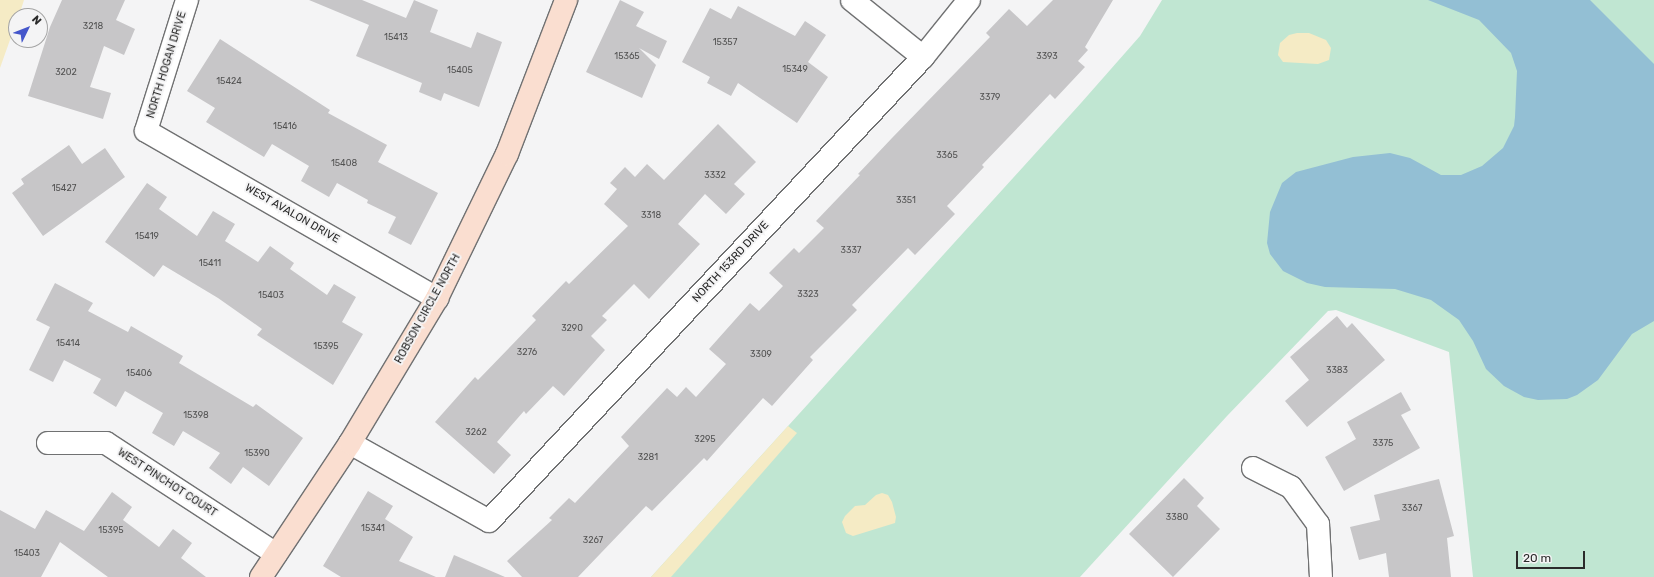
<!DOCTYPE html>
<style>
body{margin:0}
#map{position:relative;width:1654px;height:577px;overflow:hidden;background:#f4f4f5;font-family:Rubik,sans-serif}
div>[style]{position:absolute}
.green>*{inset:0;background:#c0e6d2}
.sand>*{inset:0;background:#f5ebc5}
.water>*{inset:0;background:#93bfd4}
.building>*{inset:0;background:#c7c6c8}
.roads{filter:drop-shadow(1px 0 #707172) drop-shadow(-1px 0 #707172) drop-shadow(0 1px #707172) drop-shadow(0 -1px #707172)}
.street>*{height:22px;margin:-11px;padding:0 11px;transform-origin:11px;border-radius:11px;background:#fff}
.secondary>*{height:22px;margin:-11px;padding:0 11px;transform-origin:11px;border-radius:11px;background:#faded0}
span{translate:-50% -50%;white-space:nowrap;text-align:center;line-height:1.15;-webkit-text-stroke:4px #f4f4f5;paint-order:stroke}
.number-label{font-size:9px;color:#525252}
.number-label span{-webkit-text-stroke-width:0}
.street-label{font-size:11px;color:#2b2b2b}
.north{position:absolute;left:8px;top:8px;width:40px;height:40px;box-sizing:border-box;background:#f4f4f5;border:1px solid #a4a4a4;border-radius:50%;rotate:47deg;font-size:11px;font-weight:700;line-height:16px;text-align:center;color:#2b2b2b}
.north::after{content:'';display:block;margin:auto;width:14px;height:18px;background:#4557cb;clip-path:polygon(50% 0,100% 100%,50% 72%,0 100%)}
.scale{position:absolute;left:1516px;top:551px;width:69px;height:18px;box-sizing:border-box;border:2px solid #2b2b2b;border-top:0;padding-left:5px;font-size:12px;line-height:14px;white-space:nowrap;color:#2b2b2b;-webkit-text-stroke:3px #f4f4f5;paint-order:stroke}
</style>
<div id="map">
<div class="green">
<i style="clip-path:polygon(1162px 0,1654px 0,1654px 577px,1473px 577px,1449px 352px,1336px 310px,1328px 311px,1227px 416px,1080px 577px,651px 577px,1081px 103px,1140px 36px)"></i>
</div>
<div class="sand">
<i style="clip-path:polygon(0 0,24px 0,19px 16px,16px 16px,16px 23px,0 68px)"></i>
<i style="clip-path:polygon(1297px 33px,1309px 33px,1326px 40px,1331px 48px,1329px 60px,1318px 64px,1283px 62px,1278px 55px,1280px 43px,1289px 35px)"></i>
<i style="clip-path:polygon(788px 426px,797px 433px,671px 577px,651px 577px)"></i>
<i style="clip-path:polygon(882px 493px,888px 495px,892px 502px,896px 517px,895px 523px,853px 536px,846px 533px,842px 522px,845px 516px,855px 506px,865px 505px,876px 495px)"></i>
</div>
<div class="water">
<i style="clip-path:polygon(1428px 0,1590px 0,1654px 64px,1654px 321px,1632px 334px,1598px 380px,1577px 395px,1567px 399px,1538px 400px,1524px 397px,1504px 386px,1486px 369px,1473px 341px,1459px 320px,1431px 300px,1395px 289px,1325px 287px,1307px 283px,1283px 271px,1270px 254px,1267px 243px,1270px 212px,1282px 183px,1296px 172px,1353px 157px,1390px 153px,1410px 158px,1441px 175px,1461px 175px,1482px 166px,1503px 148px,1514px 126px,1515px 117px,1517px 71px,1511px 53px,1479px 20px)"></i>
</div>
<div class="building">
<i style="clip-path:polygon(62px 0,125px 0,116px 20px,135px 29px,124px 55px,104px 46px,90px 87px,111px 93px,103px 119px,28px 96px,50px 27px)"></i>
<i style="clip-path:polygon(309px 0,362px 0,406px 18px,414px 0,438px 10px,430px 32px,471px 48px,477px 32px,502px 42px,479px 107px,444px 93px,441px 101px,419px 92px,422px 83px,356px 56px,369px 25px)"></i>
<i style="clip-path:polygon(620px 0,644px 12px,636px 26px,667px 41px,659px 59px,639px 48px,656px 65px,642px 98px,586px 72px)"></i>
<i style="clip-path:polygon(1053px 0,1113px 0,1085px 47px,1088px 50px,1078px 61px,1085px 67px,1055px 99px,1050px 94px,982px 165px,984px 167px,947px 206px,955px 214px,915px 255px,908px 248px,852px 305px,857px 310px,810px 357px,813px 360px,772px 406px,763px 398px,707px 461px,704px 458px,652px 511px,646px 506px,578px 577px,522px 577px,507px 561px,552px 520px,549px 518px,569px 498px,575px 503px,629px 446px,621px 437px,667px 388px,677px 397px,686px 387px,696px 397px,726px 364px,709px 349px,750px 303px,759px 311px,783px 286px,769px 273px,794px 248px,799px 253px,824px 228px,816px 221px,860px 175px,858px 174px,892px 138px,990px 37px,986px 33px,1009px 9px,1027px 26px)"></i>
<i style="clip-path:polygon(738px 6px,795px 36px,805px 21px,826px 35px,808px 62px,828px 77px,797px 123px,738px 83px,731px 96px,707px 83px,710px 77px,682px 62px,710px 8px,731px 19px)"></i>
<i style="clip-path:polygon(220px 39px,330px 110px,328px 113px,387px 145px,378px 162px,438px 193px,411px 245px,388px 233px,396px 217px,367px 203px,368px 200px,337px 183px,329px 197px,301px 181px,309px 166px,272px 144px,264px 157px,206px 122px,215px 108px,187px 91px)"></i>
<i style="clip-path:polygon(718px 124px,756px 162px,734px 184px,745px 194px,726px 214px,705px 194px,678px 224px,700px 244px,649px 299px,634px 284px,602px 316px,607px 320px,591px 336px,605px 350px,564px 396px,553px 386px,526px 414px,524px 411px,497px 442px,511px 455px,494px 474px,435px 422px,475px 377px,478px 380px,536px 320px,532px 316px,566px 281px,569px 284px,628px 226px,604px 204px,617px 189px,610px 183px,625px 167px,635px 177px,647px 164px,664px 180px)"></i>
<i style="clip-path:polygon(69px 145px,82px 164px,105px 148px,125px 177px,43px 236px,12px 193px,24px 184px,21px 179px)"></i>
<i style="clip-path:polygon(147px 183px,167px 197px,159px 209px,197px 236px,213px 211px,235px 224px,225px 241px,258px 262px,270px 246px,294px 263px,290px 269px,327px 295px,334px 284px,356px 297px,342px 322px,363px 334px,333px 385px,257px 335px,262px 329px,218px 298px,163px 265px,154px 277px,105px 242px)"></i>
<i style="clip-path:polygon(55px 283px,93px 303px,88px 311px,128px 332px,131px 326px,183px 356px,179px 363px,253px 407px,256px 404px,303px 438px,269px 486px,243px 467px,231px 484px,209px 468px,220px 453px,183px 431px,174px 446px,152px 433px,163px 413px,125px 391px,116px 407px,93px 393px,101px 379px,64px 360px,53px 382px,29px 370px,50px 327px,36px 320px)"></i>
<i style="clip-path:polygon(1337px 316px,1347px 328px,1352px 323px,1385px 360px,1307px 427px,1285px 401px,1309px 380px,1290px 357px)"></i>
<i style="clip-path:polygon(1401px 392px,1411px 410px,1401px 415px,1420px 448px,1344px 491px,1325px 457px,1356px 439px,1347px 422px)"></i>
<i style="clip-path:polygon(1184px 478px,1204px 498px,1197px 506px,1220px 529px,1173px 577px,1129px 534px)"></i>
<i style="clip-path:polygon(1439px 479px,1454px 536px,1447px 538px,1451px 577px,1389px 577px,1386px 553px,1359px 560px,1350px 527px,1380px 520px,1374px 495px)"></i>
<i style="clip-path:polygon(368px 491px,393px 506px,385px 519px,413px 537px,399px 561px,436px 577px,341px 577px,323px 566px)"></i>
<i style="clip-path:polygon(112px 492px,132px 507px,123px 520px,159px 547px,173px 529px,192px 543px,181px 558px,206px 577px,108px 577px,60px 542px,41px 577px,0 577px,0 510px,35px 529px,46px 510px,84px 531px)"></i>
<i style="clip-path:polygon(454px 555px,505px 577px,445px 577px)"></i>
</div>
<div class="roads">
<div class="street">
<i style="left:187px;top:0;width:137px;rotate:107.4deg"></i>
<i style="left:146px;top:131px;width:336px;rotate:29.9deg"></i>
<i style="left:852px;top:0;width:91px;rotate:38.8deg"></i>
<i style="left:48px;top:443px;width:58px"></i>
<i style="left:106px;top:443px;width:203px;rotate:33.1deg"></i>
<i style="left:350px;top:443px;width:159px;rotate:29.3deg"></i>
<i style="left:489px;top:521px;width:635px;rotate:-46.91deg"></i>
<i style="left:923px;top:57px;width:73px;rotate:-51.1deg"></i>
<i style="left:1253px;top:468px;width:42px;rotate:26.6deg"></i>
<i style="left:1291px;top:487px;width:46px;rotate:53.9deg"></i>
<i style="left:1318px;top:524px;width:53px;rotate:86.8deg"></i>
</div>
<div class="secondary">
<i style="left:261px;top:577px;width:161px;rotate:-56.4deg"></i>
<i style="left:350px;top:443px;width:169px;rotate:-59deg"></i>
<i style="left:437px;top:298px;width:160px;rotate:-64.1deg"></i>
<i style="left:507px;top:154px;width:165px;rotate:-69deg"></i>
</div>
</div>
<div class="number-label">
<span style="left:93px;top:26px">3218</span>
<span style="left:396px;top:37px">15413</span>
<span style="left:725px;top:42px">15357</span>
<span style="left:627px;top:56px">15365</span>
<span style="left:1047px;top:56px">3393</span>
<span style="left:795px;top:69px">15349</span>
<span style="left:460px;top:70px">15405</span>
<span style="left:66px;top:72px">3202</span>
<span style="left:229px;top:81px">15424</span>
<span style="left:990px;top:97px">3379</span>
<span style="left:285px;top:126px">15416</span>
<span style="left:947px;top:155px">3365</span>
<span style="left:344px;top:163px">15408</span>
<span style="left:715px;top:175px">3332</span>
<span style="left:64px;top:188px">15427</span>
<span style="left:906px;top:200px">3351</span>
<span style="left:651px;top:215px">3318</span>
<span style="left:147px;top:236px">15419</span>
<span style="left:851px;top:250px">3337</span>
<span style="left:210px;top:263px">15411</span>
<span style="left:808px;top:294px">3323</span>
<span style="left:271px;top:295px">15403</span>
<span style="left:572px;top:328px">3290</span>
<span style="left:68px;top:343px">15414</span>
<span style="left:326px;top:346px">15395</span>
<span style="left:527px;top:352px">3276</span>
<span style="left:761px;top:354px">3309</span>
<span style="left:1337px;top:370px">3383</span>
<span style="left:139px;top:373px">15406</span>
<span style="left:196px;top:415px">15398</span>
<span style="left:476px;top:432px">3262</span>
<span style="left:705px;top:439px">3295</span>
<span style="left:1383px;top:443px">3375</span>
<span style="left:257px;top:453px">15390</span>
<span style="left:648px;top:457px">3281</span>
<span style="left:1412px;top:508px">3367</span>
<span style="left:1177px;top:517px">3380</span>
<span style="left:373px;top:528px">15341</span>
<span style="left:111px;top:530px">15395</span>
<span style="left:593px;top:540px">3267</span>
<span style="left:27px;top:553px">15403</span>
</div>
<div class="street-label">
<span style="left:167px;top:65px;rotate:-73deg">NORTH HOGAN DRIVE</span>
<span style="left:292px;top:214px;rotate:30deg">WEST AVALON DRIVE</span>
<span style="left:731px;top:262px;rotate:-47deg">NORTH 153RD DRIVE</span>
<span style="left:428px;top:309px;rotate:-61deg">ROBSON CIRCLE NORTH</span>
<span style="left:167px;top:483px;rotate:33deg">WEST PINCHOT COURT</span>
</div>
<div class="north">N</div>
<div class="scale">20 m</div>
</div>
